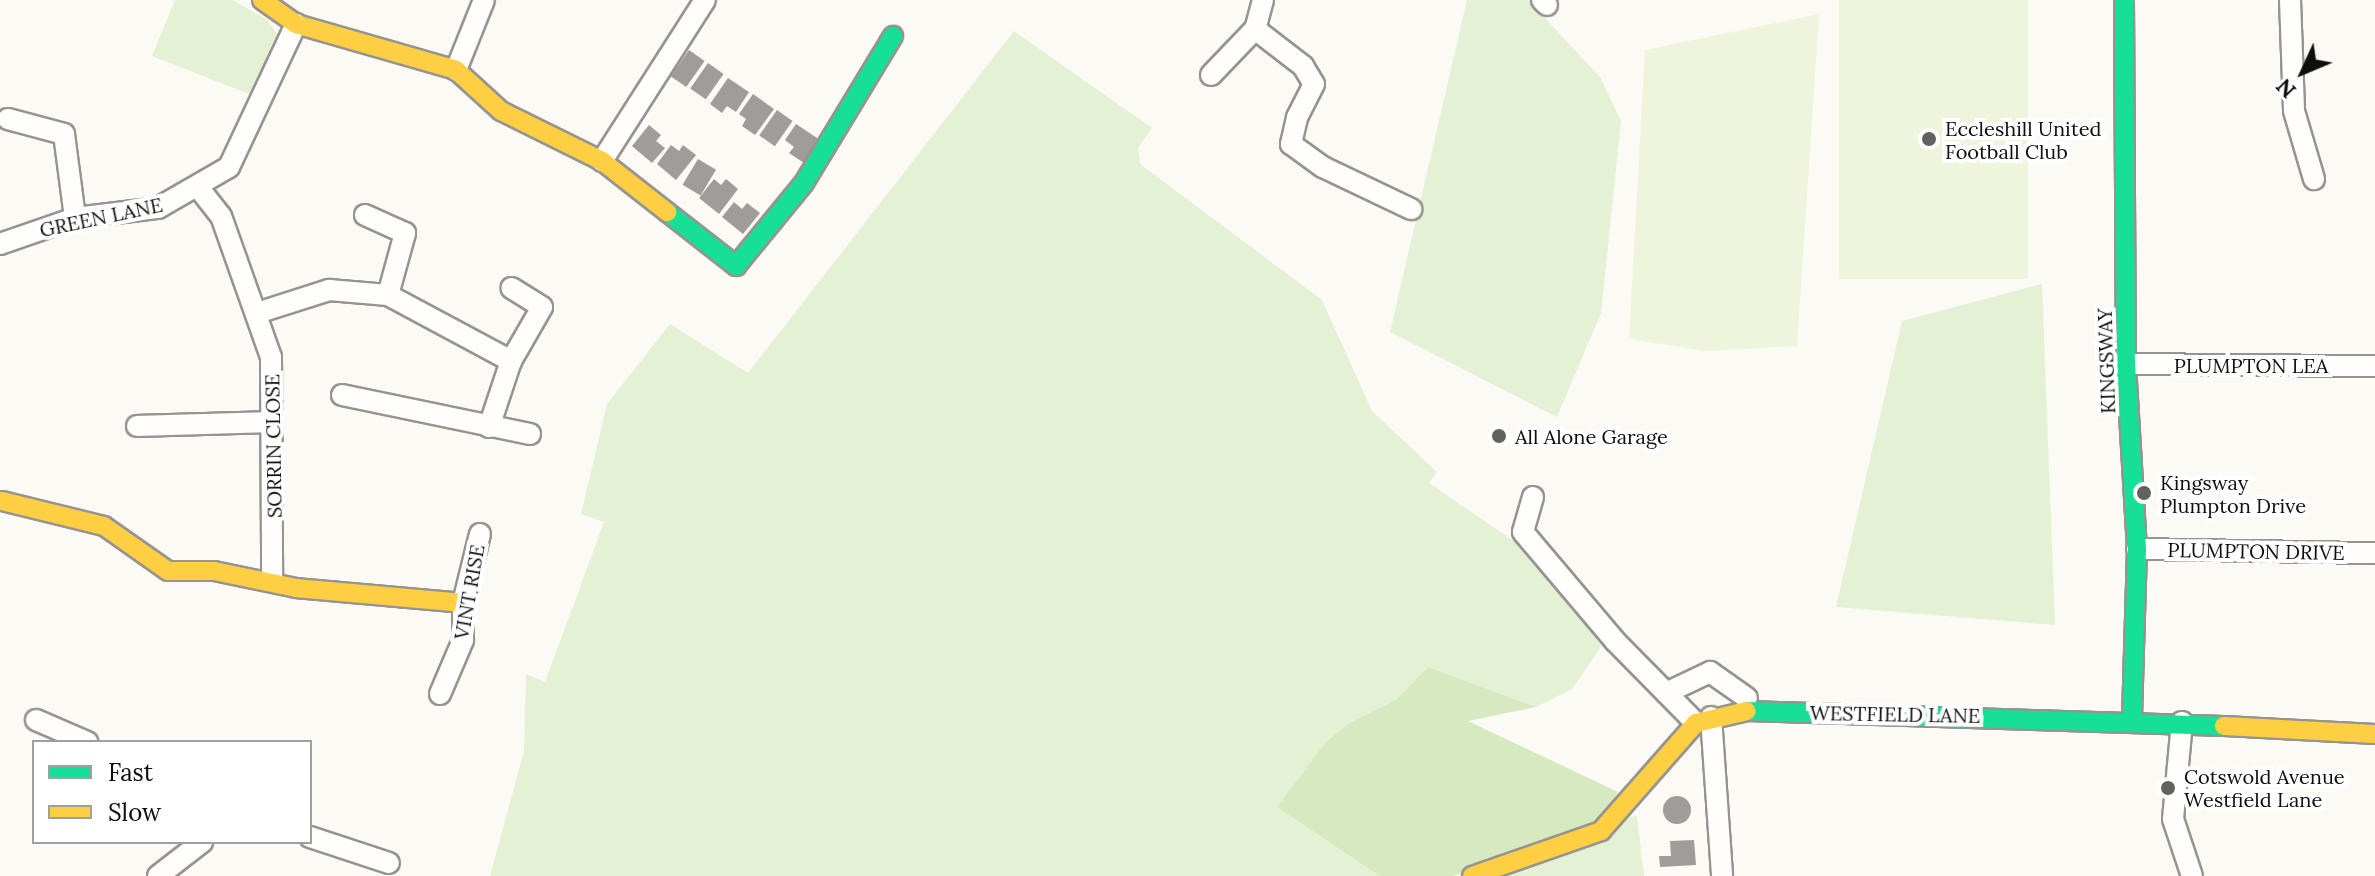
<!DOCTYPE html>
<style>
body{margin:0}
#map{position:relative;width:2375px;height:876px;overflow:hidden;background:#fcfaf4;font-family:Lora,serif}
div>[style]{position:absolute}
.green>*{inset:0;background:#e5f1d4}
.forest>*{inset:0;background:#d6e9c1}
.pitch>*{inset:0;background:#eff5dd;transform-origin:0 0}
.building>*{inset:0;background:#9f9c99;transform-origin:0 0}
.round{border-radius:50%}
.roads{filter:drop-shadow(2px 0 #959492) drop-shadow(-2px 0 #959492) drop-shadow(0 2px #959492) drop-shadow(0 -2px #959492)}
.street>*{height:20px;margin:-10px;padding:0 10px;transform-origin:10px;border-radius:10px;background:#fffefd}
.fast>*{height:18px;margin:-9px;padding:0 9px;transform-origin:9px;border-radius:9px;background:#16e098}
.slow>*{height:18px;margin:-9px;padding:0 9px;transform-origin:9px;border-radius:9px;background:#ffcf43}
.dots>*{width:22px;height:22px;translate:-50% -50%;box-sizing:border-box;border:4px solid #fff;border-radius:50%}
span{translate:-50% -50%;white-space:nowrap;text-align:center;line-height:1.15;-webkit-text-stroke:8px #fff;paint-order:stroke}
.poi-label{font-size:20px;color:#0e0e0e}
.left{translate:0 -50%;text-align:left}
.street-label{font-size:20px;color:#0e0e0e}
.legend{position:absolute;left:32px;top:740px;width:280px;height:104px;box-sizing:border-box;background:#fff;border:2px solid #9f9f9f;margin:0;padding:10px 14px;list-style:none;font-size:24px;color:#0e0e0e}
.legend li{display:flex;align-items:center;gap:16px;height:40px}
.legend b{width:40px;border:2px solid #9f9f9f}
.north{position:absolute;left:2263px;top:32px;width:80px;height:80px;-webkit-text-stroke:6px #fff;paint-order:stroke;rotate:226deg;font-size:22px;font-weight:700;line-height:32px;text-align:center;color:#0e0e0e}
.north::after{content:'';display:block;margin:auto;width:28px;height:36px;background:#0e0e0e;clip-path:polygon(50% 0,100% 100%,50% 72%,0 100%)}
</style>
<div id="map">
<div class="green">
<i style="clip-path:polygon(175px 0,232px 0,268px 20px,277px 34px,249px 94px,152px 56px)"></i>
<i style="clip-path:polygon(1467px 0,1528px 0,1600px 77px,1621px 121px,1601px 313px,1557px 417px,1390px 332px)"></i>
<i style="clip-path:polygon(1014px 31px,1152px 128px,1138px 148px,1140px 164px,1322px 300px,1372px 411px,1437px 472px,1429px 483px,1521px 546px,1588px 619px,1601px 647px,1572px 689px,1536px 707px,1428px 667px,1397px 699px,1351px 722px,1358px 860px,1380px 876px,490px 876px,524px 751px,526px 674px,545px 682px,604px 522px,581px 514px,607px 404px,670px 324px,748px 373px)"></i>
<i style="clip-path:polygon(2042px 284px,2055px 625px,1836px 607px,1902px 321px)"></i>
<i style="clip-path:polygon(1637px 816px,1644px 876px,1498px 876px,1629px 817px)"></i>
</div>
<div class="forest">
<i style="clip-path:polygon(1428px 667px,1536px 707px,1468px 721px,1618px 792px,1608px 813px,1558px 842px,1453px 876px,1380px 876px,1277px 807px,1326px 742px,1351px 722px,1397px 699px)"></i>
</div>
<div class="pitch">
<i style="left:1839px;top:0;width:189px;height:279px"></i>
<i style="clip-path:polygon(1819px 14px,1797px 346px,1706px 351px,1629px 339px,1645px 50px)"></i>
</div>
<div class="building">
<i style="left:689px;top:50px;width:19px;height:32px;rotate:35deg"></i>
<i style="left:708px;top:63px;width:19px;height:31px;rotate:35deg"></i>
<i style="clip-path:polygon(728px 78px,749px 92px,736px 112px,727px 106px,722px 113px,710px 104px)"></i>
<i style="clip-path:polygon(753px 94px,774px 109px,755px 135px,742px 126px,746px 119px,739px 114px)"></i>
<i style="left:777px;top:110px;width:19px;height:31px;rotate:35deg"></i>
<i style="clip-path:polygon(796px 124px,820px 140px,804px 163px,789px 153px,794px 147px,785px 140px)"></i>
<i style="clip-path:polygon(649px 125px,661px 135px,656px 141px,665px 148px,652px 163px,632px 146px)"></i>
<i style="clip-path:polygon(671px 145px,679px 151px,683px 145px,696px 155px,676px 180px,657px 164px)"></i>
<i style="left:698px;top:159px;width:21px;height:30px;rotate:31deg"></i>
<i style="clip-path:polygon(714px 179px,721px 185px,726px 179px,738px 189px,719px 214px,699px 198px)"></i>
<i style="clip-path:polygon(734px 202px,742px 209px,747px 203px,760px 213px,743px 234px,722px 217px)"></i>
<i class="round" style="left:1663px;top:796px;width:28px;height:28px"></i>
<i style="clip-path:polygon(1694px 840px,1696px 865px,1660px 867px,1659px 856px,1671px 856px,1670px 841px)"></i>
</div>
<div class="roads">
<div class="street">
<i style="left:1263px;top:0;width:30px;rotate:105deg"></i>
<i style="left:1255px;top:29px;width:61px;rotate:37.6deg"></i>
<i style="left:1303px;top:66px;width:21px;rotate:59deg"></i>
<i style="left:1314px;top:84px;width:38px;rotate:117deg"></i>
<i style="left:1297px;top:118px;width:27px;rotate:103deg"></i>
<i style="left:1291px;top:144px;width:39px;rotate:36deg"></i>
<i style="left:1323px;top:167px;width:98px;rotate:25.5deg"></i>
<i style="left:1542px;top:0;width:7px;rotate:45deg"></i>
<i style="left:2290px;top:0;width:111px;rotate:87.9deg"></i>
<i style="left:2294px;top:111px;width:71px;rotate:73.6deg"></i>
<i style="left:456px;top:70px;width:75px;rotate:-68.2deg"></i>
<i style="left:1211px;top:75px;width:64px;rotate:-46.3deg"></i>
<i style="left:8px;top:119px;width:58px;rotate:15deg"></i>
<i style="left:64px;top:134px;width:85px;rotate:82.5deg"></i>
<i style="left:602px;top:161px;width:191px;rotate:-57.4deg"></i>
<i style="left:198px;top:187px;width:37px;rotate:52deg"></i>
<i style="left:221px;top:216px;width:150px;rotate:70.5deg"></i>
<i style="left:271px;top:357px;width:222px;rotate:89.7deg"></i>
<i style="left:365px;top:215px;width:44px;rotate:24.2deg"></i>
<i style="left:405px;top:233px;width:64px;rotate:105.3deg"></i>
<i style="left:0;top:244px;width:79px;rotate:-19.1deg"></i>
<i style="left:75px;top:218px;width:84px;rotate:-6.9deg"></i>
<i style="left:158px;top:208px;width:82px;rotate:-30deg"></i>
<i style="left:229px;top:167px;width:158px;rotate:-64.9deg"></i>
<i style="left:257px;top:313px;width:76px;rotate:-17.7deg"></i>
<i style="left:329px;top:290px;width:59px;rotate:4.8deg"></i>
<i style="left:388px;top:295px;width:140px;rotate:28.2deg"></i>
<i style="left:2126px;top:364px;width:249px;rotate:0.5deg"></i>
<i style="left:342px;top:395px;width:192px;rotate:11.7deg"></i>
<i style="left:137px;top:426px;width:135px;rotate:-1.7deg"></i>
<i style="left:489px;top:427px;width:70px;rotate:-71.6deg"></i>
<i style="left:511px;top:361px;width:62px;rotate:-60.1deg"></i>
<i style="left:542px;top:307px;width:36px;rotate:-148deg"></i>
<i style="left:1533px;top:497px;width:36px;rotate:106deg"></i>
<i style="left:1523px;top:532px;width:143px;rotate:49.8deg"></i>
<i style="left:1615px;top:641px;width:115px;rotate:45.4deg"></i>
<i style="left:2137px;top:549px;width:238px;rotate:1deg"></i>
<i style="left:1666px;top:693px;width:49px;rotate:-25.5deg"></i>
<i style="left:1710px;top:672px;width:45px;rotate:35.1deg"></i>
<i style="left:440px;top:694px;width:59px;rotate:-66.9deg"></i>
<i style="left:463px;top:640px;width:37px;rotate:-90deg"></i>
<i style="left:463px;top:603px;width:71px;rotate:-76.2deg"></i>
<i style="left:1711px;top:717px;width:159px;rotate:86deg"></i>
<i style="left:36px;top:720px;width:56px;rotate:23.3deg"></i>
<i style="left:2182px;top:722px;width:97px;rotate:95.3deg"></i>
<i style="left:2173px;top:819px;width:60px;rotate:71.6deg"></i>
<i style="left:310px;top:837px;width:83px;rotate:18.2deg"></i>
<i style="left:158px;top:876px;width:56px;rotate:-37.7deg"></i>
</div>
<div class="fast">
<i style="left:2124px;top:0;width:364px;rotate:89.7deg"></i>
<i style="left:2126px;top:364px;width:185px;rotate:86.6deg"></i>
<i style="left:2137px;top:549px;width:172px;rotate:91.7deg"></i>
<i style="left:667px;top:212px;width:88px;rotate:38deg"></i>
<i style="left:736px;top:266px;width:107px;rotate:-50.7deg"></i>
<i style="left:804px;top:183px;width:172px;rotate:-58.8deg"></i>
<i style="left:1747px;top:711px;width:477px;rotate:1.8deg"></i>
</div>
<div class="slow">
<i style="left:262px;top:0;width:42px;rotate:35.2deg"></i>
<i style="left:296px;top:24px;width:166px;rotate:16deg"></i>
<i style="left:456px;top:70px;width:61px;rotate:42.3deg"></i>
<i style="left:501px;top:111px;width:113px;rotate:26.3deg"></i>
<i style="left:602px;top:161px;width:83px;rotate:38.1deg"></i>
<i style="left:2px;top:501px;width:105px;rotate:13.8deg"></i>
<i style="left:104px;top:526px;width:78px;rotate:35.1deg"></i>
<i style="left:168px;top:571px;width:46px"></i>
<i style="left:214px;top:571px;width:84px;rotate:11.7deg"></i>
<i style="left:296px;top:588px;width:168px;rotate:5.1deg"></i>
<i style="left:2224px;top:726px;width:151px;rotate:3deg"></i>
<i style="left:1472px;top:876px;width:137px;rotate:-19.2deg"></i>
<i style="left:1601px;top:831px;width:144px;rotate:-48.7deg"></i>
<i style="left:1696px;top:723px;width:52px;rotate:-13.2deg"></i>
</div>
</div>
<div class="dots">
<i style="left:1929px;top:139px;background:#61615e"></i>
<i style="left:1499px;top:436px;background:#61615e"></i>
<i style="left:2144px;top:493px;background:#61615e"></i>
<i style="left:2168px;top:788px;background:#61615e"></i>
</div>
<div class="poi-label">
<span class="left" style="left:1945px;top:140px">Eccleshill United<br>Football Club</span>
<span class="left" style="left:1515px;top:436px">All Alone Garage</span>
<span class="left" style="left:2160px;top:494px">Kingsway<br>Plumpton Drive</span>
<span class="left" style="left:2184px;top:788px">Cotswold Avenue<br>Westfield Lane</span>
</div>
<div class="street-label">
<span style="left:101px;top:217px;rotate:-12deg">GREEN LANE</span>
<span style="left:2106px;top:361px;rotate:-92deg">KINGSWAY</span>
<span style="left:2251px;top:365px">PLUMPTON LEA</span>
<span style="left:273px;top:446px;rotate:-91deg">SORRIN CLOSE</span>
<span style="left:2256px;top:551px;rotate:1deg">PLUMPTON DRIVE</span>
<span style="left:469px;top:592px;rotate:-80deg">VINT RISE</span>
<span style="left:1895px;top:714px;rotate:1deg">WESTFIELD LANE</span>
</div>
<ul class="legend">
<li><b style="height:10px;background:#16e098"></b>Fast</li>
<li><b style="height:10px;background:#ffcf43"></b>Slow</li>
</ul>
<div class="north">N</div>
</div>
